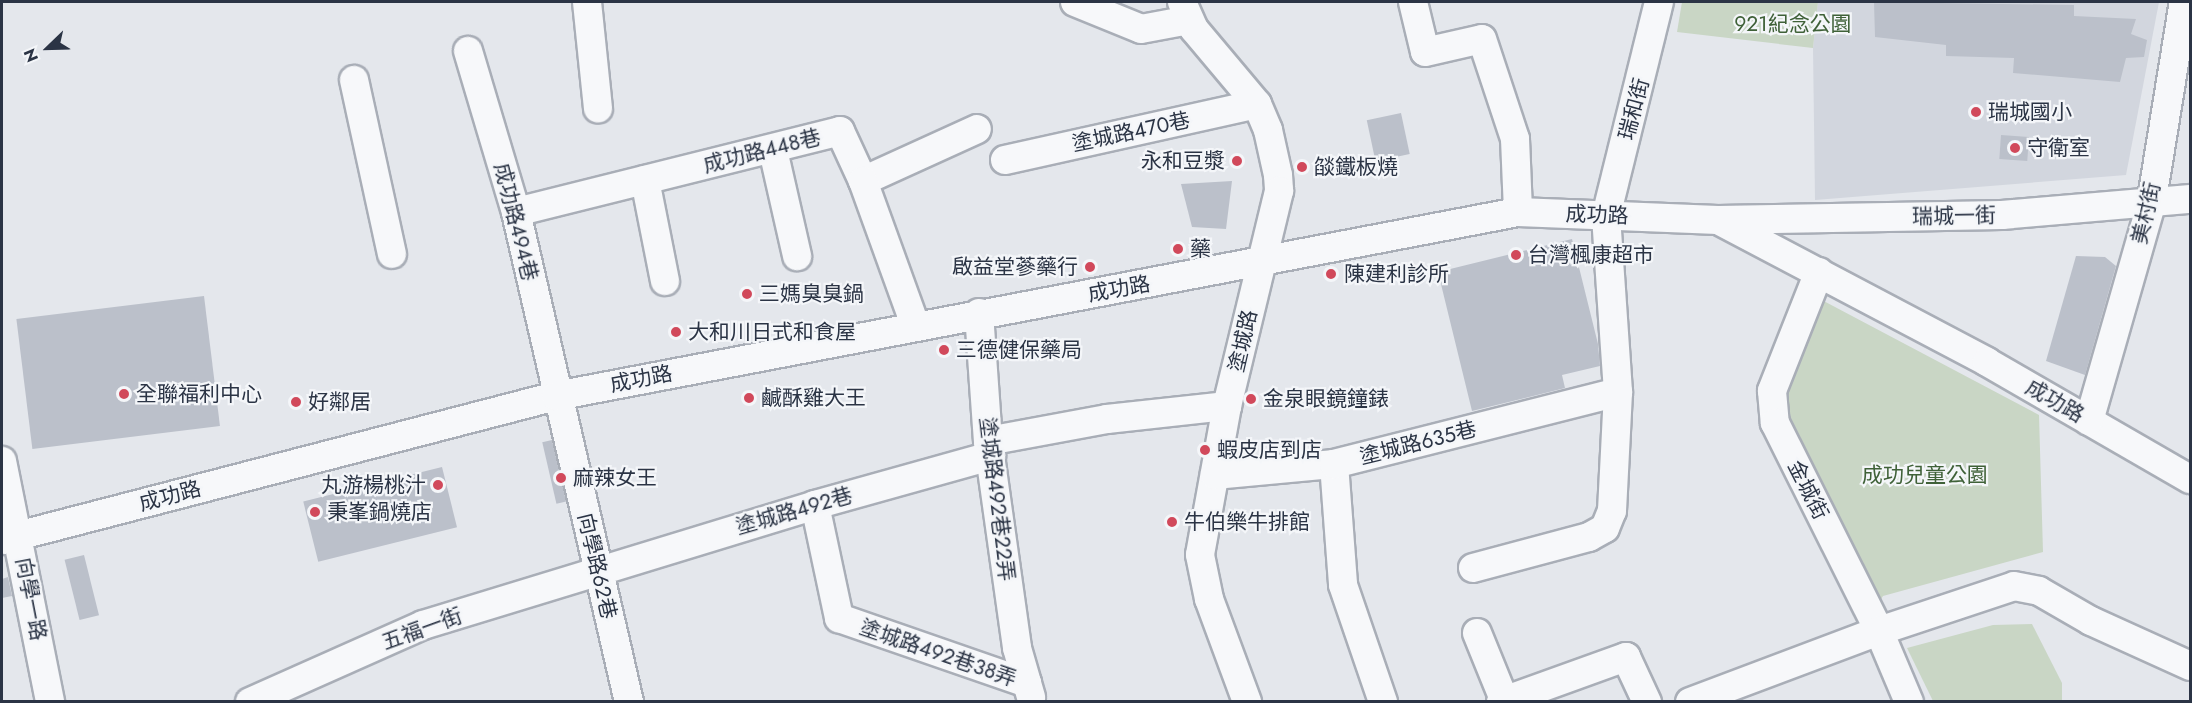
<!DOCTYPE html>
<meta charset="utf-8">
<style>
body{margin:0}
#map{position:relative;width:2192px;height:703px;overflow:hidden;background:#e4e7ec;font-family:Jost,"Noto Sans TC",sans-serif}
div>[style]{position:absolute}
.built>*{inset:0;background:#d2d6de}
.green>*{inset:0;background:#c9d6c5}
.building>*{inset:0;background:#bbc0ca;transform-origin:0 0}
.roads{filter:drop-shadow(2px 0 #a9aeb7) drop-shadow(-2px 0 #a9aeb7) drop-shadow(0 2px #a9aeb7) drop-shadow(0 -2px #a9aeb7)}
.minor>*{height:28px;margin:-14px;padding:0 14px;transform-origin:14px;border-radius:14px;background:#f7f8fa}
.dots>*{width:16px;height:16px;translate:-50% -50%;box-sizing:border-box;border:3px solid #f4f6f9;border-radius:50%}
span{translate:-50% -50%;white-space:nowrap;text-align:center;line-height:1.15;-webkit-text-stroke:4.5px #f4f6f9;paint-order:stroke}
.park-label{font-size:21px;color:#3f6138}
.street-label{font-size:21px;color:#2b3445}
.poi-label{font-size:21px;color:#2b3445}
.left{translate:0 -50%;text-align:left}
.right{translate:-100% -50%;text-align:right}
.frame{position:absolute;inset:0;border:3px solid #2b3445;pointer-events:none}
.north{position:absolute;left:18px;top:18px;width:60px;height:60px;-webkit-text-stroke:4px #f4f6f9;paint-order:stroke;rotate:247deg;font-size:16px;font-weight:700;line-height:24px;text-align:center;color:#2b3445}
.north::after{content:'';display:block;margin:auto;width:21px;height:27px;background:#2b3445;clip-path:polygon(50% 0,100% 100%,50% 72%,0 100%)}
</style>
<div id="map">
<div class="built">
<i style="clip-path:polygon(1818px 2px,2159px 2px,2126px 175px,1815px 200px,1813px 48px)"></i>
</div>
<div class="green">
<i style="clip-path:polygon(1682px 2px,1818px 2px,1813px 48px,1677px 32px)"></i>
<i style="clip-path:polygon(1818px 298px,2039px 415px,2043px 552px,1883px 596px,1880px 601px,1773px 402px)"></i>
<i style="clip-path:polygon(2032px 624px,2062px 683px,2062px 701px,1933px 701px,1907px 648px,1993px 625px)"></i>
</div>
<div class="building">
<i style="clip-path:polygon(1874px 2px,2074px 5px,2074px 16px,2136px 19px,2131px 34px,2147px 40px,2144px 57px,2126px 58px,2120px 82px,2013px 73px,2014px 58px,1946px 56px,1946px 45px,1875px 37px)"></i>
<i style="left:1401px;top:113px;width:42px;height:35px;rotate:78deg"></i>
<i style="left:2001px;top:135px;width:28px;height:24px;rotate:4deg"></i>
<i style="clip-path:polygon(1232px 181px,1226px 229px,1192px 227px,1181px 184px)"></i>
<i style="clip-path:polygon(1572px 239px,1598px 344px,1600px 366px,1562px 375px,1565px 388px,1472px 411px,1438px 272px)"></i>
<i style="clip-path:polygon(2076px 256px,2105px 257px,2116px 266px,2085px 375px,2046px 361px)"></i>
<i style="left:204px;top:296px;width:131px;height:189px;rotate:83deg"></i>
<i style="left:552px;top:440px;width:63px;height:10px;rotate:77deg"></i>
<i style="left:442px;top:467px;width:62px;height:143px;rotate:76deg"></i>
<i style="left:84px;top:555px;width:62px;height:20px;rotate:76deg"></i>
<i style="clip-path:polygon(8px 577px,12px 596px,2px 598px,2px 579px)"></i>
</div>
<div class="roads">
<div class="minor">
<i style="left:587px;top:2px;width:107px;rotate:84.1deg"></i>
<i style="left:1075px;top:2px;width:71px;rotate:22.2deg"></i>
<i style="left:1141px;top:29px;width:49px;rotate:-10.6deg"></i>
<i style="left:1182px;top:2px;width:30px;rotate:66deg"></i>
<i style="left:1194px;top:29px;width:98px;rotate:50deg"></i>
<i style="left:1257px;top:104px;width:28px;rotate:67deg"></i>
<i style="left:1268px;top:130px;width:46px;rotate:77.5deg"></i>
<i style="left:1278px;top:175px;width:16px;rotate:86deg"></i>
<i style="left:1279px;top:191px;width:221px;rotate:103.6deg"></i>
<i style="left:1227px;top:406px;width:151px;rotate:100.3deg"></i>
<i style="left:1200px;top:555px;width:45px;rotate:78.4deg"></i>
<i style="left:1209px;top:599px;width:110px;rotate:69.7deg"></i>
<i style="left:1413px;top:2px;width:51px;rotate:76.5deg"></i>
<i style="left:1425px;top:52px;width:58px;rotate:-12.8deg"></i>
<i style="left:1482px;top:39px;width:105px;rotate:71.7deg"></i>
<i style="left:1515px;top:139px;width:73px;rotate:87.6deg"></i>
<i style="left:468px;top:51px;width:168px;rotate:73.4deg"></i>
<i style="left:516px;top:212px;width:503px;rotate:77.01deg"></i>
<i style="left:354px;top:80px;width:178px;rotate:77.7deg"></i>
<i style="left:773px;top:150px;width:109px;rotate:77.2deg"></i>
<i style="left:1005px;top:160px;width:258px;rotate:-12.5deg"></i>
<i style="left:645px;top:180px;width:103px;rotate:78.8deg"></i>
<i style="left:863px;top:181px;width:125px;rotate:-24.5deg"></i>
<i style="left:516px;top:212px;width:334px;rotate:-14deg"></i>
<i style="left:840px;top:131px;width:55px;rotate:65.3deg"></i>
<i style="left:863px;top:181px;width:153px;rotate:70.1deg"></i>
<i style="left:1722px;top:222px;width:300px;rotate:27.8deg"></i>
<i style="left:1987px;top:362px;width:234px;rotate:30deg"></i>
<i style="left:1819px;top:272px;width:128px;rotate:111.6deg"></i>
<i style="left:1772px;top:391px;width:32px;rotate:85deg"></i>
<i style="left:1775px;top:423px;width:233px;rotate:63.4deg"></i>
<i style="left:1879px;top:631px;width:77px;rotate:67.1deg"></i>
<i style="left:979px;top:313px;width:128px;rotate:86deg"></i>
<i style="left:988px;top:441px;width:209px;rotate:82deg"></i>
<i style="left:1017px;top:648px;width:36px;rotate:74deg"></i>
<i style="left:2089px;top:421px;width:225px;rotate:-74deg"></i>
<i style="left:2151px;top:205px;width:206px;rotate:-80.8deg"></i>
<i style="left:988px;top:441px;width:121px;rotate:-10.5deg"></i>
<i style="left:1107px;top:419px;width:121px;rotate:-6.2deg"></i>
<i style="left:2px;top:461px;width:246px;rotate:78.7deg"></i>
<i style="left:1334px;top:464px;width:121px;rotate:85.7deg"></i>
<i style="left:1343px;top:585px;width:124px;rotate:71.1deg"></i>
<i style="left:1215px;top:475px;width:120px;rotate:-5.3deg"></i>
<i style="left:1334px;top:464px;width:293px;rotate:-14.2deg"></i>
<i style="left:815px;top:505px;width:116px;rotate:78deg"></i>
<i style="left:839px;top:618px;width:199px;rotate:19.1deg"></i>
<i style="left:1027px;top:683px;width:15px;rotate:74deg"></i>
<i style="left:2px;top:540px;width:572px;rotate:-14.57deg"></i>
<i style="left:556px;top:396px;width:979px;rotate:-10.83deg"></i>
<i style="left:1518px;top:212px;width:200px;rotate:2.3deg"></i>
<i style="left:1718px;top:220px;width:284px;rotate:-1deg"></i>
<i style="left:2002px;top:215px;width:189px;rotate:-4.9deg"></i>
<i style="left:1473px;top:568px;width:120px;rotate:-15deg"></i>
<i style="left:1589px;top:537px;width:18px;rotate:-29deg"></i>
<i style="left:1605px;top:528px;width:18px;rotate:-68deg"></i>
<i style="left:1612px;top:511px;width:119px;rotate:-87.1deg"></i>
<i style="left:1618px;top:392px;width:176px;rotate:-93.9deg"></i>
<i style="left:1606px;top:216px;width:220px;rotate:-76.1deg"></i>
<i style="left:1477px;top:633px;width:74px;rotate:67.9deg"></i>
<i style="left:250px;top:702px;width:189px;rotate:-24deg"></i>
<i style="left:423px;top:625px;width:410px;rotate:-17deg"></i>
<i style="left:815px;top:505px;width:183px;rotate:-15.6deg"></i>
<i style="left:1501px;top:702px;width:133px;rotate:-19.8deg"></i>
<i style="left:1626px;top:657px;width:50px;rotate:65deg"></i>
<i style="left:1690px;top:702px;width:202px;rotate:-20.6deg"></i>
<i style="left:1879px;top:631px;width:142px;rotate:-18.4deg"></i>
<i style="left:2014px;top:586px;width:25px;rotate:11deg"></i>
<i style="left:2039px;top:591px;width:60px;rotate:30deg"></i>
<i style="left:2091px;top:621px;width:109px;rotate:24.4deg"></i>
</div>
</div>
<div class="dots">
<i style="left:1976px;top:112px;background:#d1495b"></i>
<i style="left:2015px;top:148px;background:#d1495b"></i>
<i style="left:1237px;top:161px;background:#d1495b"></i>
<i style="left:1302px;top:167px;background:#d1495b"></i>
<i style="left:1178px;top:249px;background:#d1495b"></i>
<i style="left:1516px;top:255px;background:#d1495b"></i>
<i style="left:1090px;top:267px;background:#d1495b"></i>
<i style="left:1331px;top:274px;background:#d1495b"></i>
<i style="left:747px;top:294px;background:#d1495b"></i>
<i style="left:676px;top:332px;background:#d1495b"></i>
<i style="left:944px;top:350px;background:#d1495b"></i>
<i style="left:124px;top:394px;background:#d1495b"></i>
<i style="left:749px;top:398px;background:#d1495b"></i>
<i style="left:1251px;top:399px;background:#d1495b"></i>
<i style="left:296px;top:402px;background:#d1495b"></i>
<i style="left:1205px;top:450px;background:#d1495b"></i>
<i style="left:561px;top:478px;background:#d1495b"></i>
<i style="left:438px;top:485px;background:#d1495b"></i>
<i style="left:315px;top:512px;background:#d1495b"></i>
<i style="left:1172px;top:522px;background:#d1495b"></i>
</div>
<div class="park-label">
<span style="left:1793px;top:24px">921紀念公園</span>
<span style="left:1925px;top:475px">成功兒童公園</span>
</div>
<div class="street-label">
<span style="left:1634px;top:109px;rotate:-75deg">瑞和街</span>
<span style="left:1131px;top:132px;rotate:-12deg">塗城路470巷</span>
<span style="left:762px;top:151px;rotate:-14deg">成功路448巷</span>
<span style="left:2146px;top:213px;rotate:-77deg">美村街</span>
<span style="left:1597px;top:215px;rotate:2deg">成功路</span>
<span style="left:1954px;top:216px;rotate:-1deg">瑞城一街</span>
<span style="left:516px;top:222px;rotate:76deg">成功路494巷</span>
<span style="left:1119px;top:289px;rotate:-10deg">成功路</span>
<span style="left:1243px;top:341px;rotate:-77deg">塗城路</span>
<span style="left:641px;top:379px;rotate:-11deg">成功路</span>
<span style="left:2055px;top:401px;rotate:30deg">成功路</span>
<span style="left:1418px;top:443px;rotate:-14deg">塗城路635巷</span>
<span style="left:1808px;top:490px;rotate:63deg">金城街</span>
<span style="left:170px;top:496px;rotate:-15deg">成功路</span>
<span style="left:997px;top:499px;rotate:83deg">塗城路492巷22弄</span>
<span style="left:794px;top:511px;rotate:-16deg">塗城路492巷</span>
<span style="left:597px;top:566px;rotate:77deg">向學路62巷</span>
<span style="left:31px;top:599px;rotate:79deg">向學一路</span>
<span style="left:422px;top:629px;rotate:-20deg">五福一街</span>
<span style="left:938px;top:653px;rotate:19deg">塗城路492巷38弄</span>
</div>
<div class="poi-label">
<span class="left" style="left:1988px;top:112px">瑞城國小</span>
<span class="left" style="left:2027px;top:148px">守衛室</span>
<span class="right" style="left:1225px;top:161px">永和豆漿</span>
<span class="left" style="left:1314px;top:167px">燄鐵板燒</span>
<span class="left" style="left:1190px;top:249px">藥</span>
<span class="left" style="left:1528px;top:255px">台灣楓康超市</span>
<span class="right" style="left:1078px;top:267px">啟益堂蔘藥行</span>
<span class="left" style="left:1344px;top:274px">陳建利診所</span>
<span class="left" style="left:759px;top:294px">三媽臭臭鍋</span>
<span class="left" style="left:688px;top:332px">大和川日式和食屋</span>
<span class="left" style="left:956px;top:350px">三德健保藥局</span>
<span class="left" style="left:136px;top:394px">全聯福利中心</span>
<span class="left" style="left:761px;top:398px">鹹酥雞大王</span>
<span class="left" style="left:1263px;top:399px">金泉眼鏡鐘錶</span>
<span class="left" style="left:308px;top:402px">好鄰居</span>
<span class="left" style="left:1217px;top:450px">蝦皮店到店</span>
<span class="left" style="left:573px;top:478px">麻辣女王</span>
<span class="right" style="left:426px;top:485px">丸游楊桃汁</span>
<span class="left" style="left:327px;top:512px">秉峯鍋燒店</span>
<span class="left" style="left:1184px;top:522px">牛伯樂牛排館</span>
</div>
<div class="frame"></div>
<div class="north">N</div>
</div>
